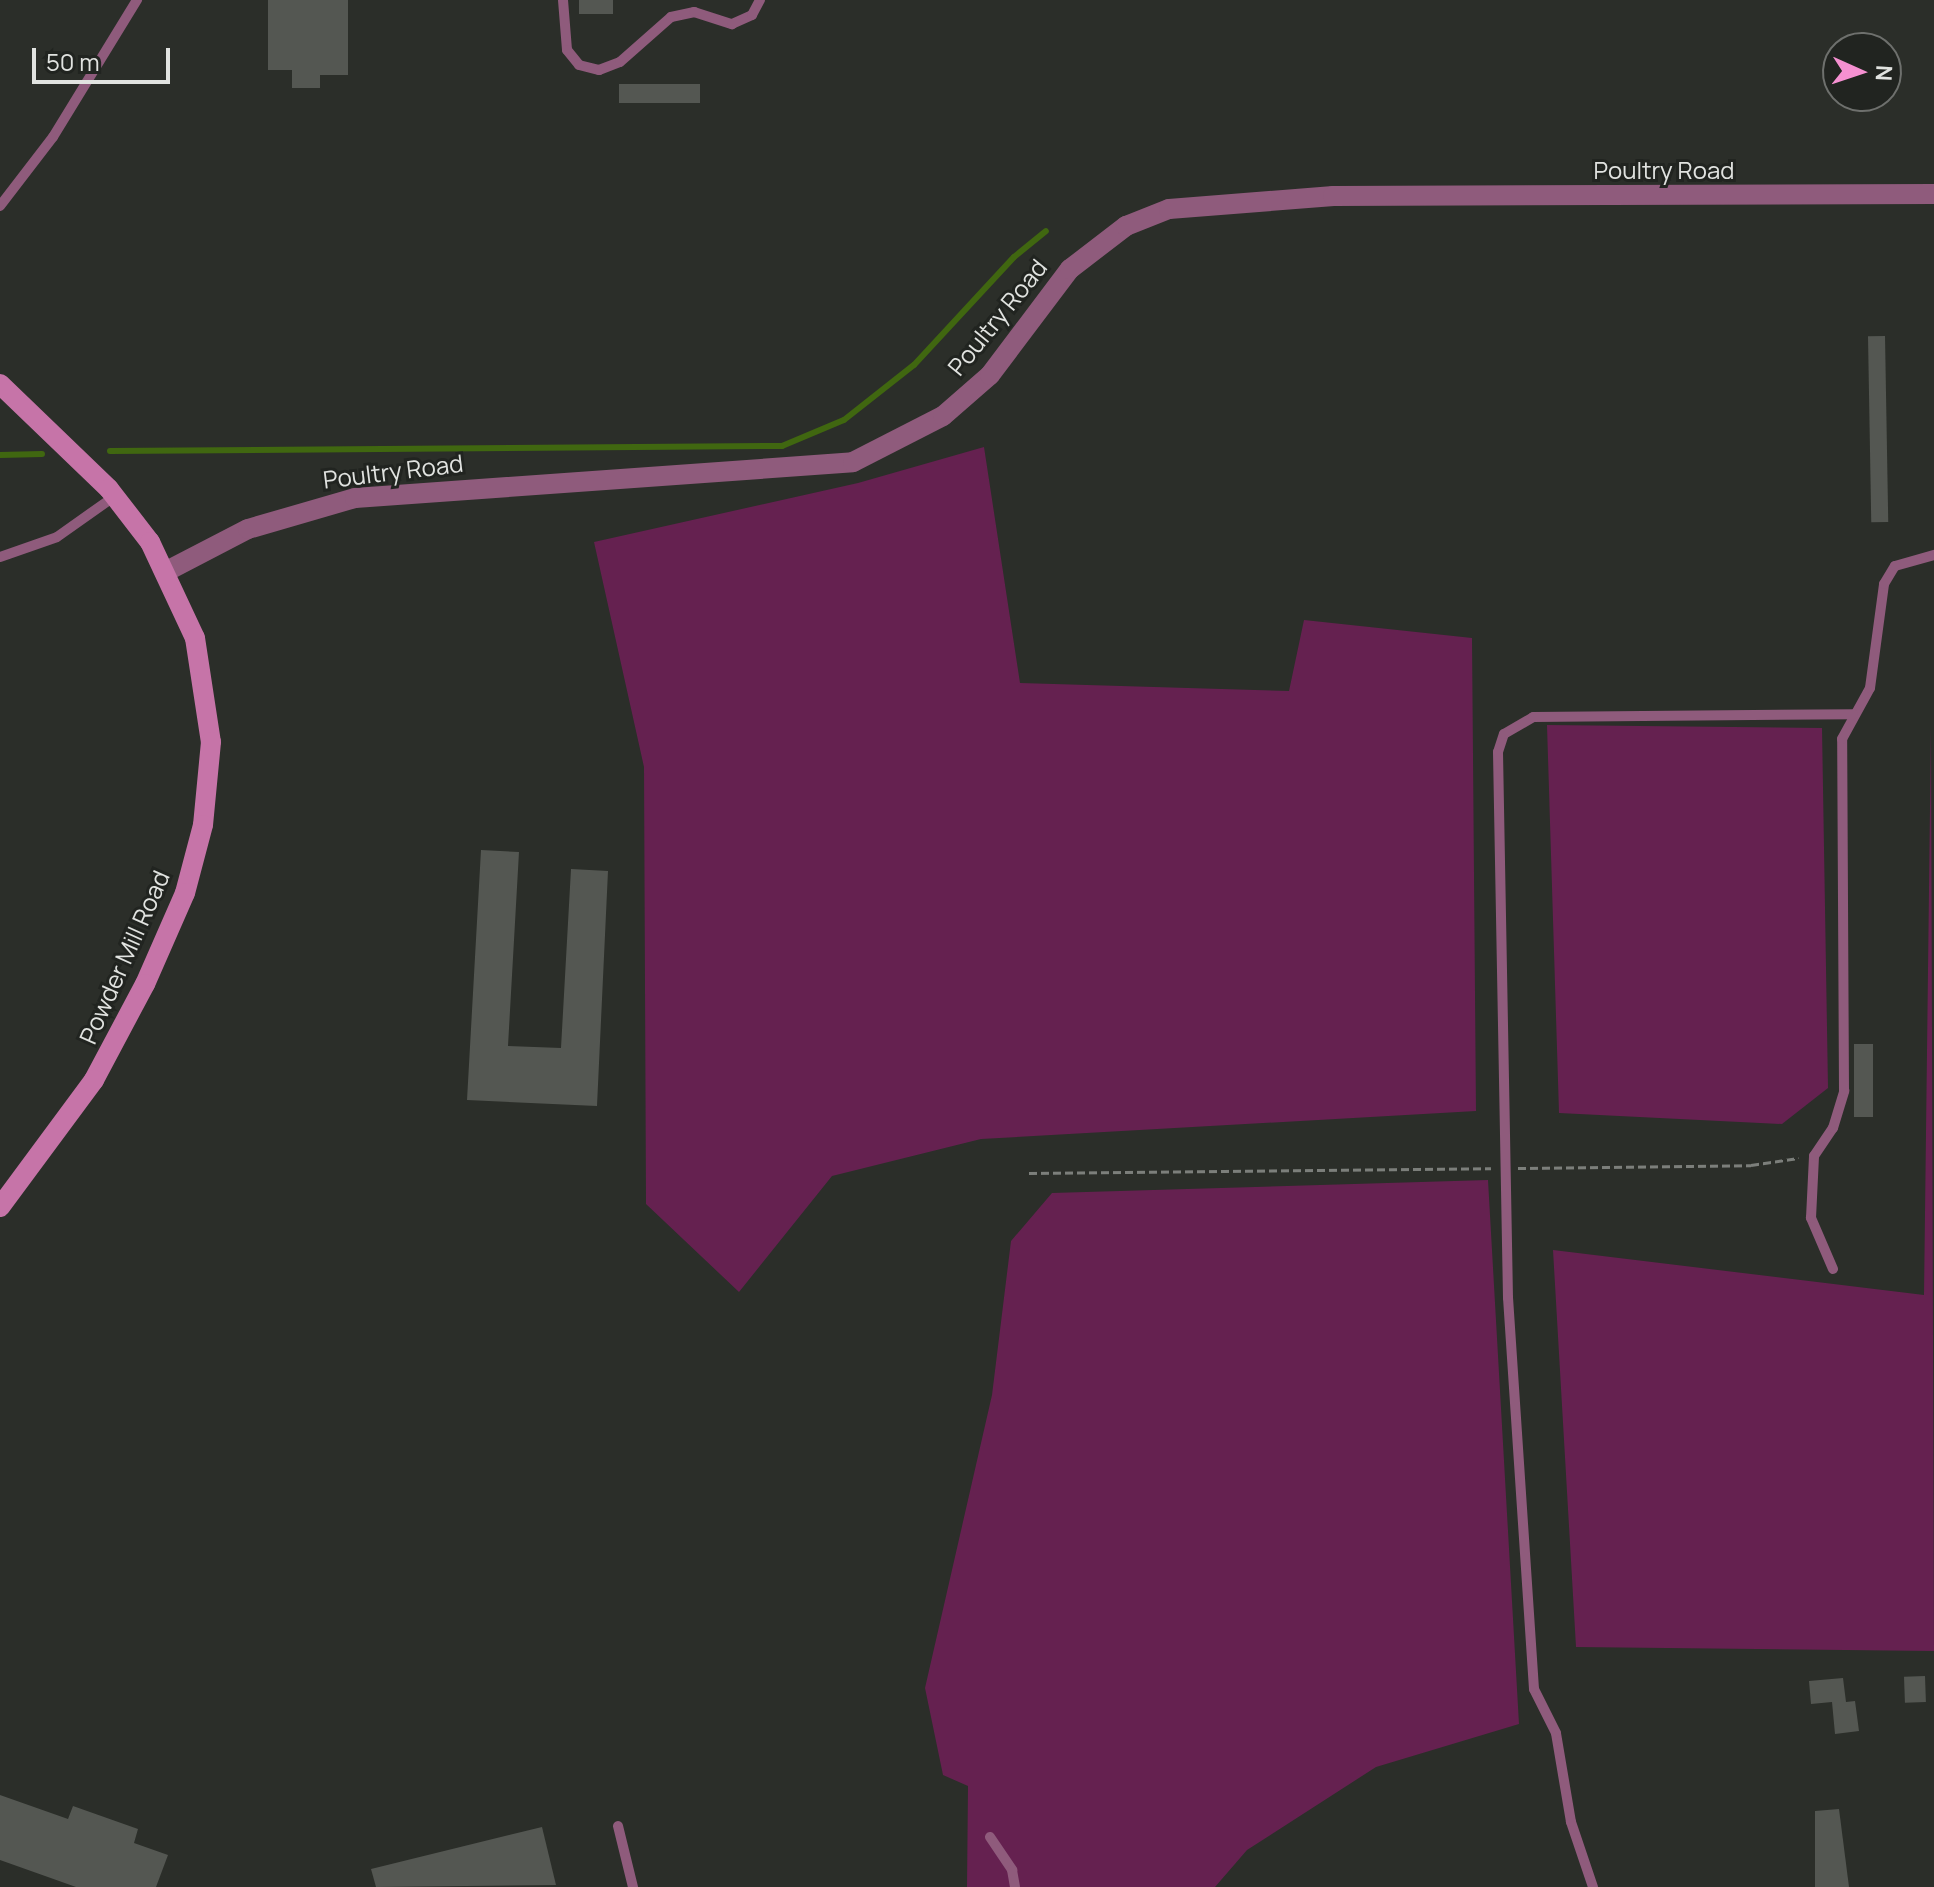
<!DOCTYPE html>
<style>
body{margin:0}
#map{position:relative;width:1934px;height:1887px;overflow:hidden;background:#2b2e29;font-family:Manrope,sans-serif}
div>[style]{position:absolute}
.green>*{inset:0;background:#652150}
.stream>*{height:6px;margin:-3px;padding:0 3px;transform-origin:3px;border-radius:3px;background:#406710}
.building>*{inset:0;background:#545752;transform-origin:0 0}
.path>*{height:3px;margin-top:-1.5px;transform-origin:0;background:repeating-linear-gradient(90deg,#7c7f7b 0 8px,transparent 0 12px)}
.lane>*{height:10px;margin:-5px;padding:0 5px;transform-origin:5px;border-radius:5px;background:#8f5b7c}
.street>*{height:20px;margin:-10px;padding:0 10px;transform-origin:10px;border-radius:10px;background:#8f5b7c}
.secondary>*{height:20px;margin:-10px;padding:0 10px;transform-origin:10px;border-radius:10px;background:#c674a8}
span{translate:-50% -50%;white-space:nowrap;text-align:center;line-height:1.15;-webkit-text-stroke:6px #212420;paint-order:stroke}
.street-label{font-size:24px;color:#e1e3e0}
.north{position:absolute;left:1822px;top:32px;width:80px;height:80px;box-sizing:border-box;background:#212420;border:2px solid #6e706d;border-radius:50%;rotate:93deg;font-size:22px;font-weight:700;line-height:32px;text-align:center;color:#e1e3e0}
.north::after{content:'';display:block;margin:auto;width:28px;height:36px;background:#f590d1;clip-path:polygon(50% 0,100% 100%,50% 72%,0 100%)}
.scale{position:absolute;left:32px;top:48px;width:138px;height:36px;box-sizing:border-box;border:4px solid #e1e3e0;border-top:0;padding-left:10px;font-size:24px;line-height:28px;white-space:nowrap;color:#e1e3e0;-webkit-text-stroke:6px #212420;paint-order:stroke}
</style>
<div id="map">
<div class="green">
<i style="clip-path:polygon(984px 447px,1020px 683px,1289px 691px,1304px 620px,1472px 638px,1476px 1111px,981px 1139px,832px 1176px,739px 1292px,646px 1204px,644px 767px,594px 542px,858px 483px)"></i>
<i style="clip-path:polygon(1547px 725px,1822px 728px,1828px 1088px,1782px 1124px,1559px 1113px)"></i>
<i style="clip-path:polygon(1931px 726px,1934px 1651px,1576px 1647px,1553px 1250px,1924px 1295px)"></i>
<i style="clip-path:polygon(1488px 1180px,1519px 1724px,1376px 1767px,1247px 1850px,1215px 1887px,967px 1887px,968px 1786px,943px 1775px,925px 1688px,992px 1395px,1011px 1241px,1052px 1193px)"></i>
</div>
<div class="stream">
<i style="left:110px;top:451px;width:672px;rotate:-0.43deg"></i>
<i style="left:782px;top:446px;width:67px;rotate:-22.8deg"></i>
<i style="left:844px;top:420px;width:89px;rotate:-38.2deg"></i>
<i style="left:914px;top:365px;width:147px;rotate:-47.2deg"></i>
<i style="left:1014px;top:257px;width:41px;rotate:-39.1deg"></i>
<i style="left:0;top:455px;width:42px;rotate:-1.4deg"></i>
</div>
<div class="building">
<i style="clip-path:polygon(268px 0,348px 0,348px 75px,320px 75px,320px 88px,292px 88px,292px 70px,268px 70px)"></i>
<i style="left:579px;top:0;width:34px;height:14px"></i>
<i style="left:700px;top:84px;width:19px;height:81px;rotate:90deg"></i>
<i style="left:1885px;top:336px;width:186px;height:17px;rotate:89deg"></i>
<i style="clip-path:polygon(481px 850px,519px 852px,508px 1046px,561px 1048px,571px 869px,608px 871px,597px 1106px,467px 1100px)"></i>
<i style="left:1854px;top:1044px;width:19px;height:73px"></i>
<i style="left:1925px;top:1676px;width:26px;height:21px;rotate:88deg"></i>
<i style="clip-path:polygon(1843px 1678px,1846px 1702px,1855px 1701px,1859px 1731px,1835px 1734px,1832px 1702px,1811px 1704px,1809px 1681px)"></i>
<i style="clip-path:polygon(0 1795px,68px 1819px,73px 1806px,138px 1829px,134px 1843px,168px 1855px,156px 1887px,76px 1887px,0 1860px)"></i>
<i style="clip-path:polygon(1839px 1809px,1849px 1887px,1815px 1887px,1815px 1811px)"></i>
<i style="clip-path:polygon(542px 1827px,556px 1885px,376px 1887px,371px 1869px)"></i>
</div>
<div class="path">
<i style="left:1518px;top:1168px;width:233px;rotate:-0.7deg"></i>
<i style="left:1751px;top:1165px;width:48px;rotate:-8.5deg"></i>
<i style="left:1029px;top:1173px;width:462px;rotate:-0.6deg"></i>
</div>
<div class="lane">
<i style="left:563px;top:0;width:50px;rotate:85.4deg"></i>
<i style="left:567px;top:50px;width:19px;rotate:51deg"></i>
<i style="left:579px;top:65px;width:21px;rotate:14deg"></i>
<i style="left:599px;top:70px;width:22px;rotate:-21deg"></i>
<i style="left:620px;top:62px;width:68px;rotate:-41.4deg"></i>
<i style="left:671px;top:17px;width:24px;rotate:-12deg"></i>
<i style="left:694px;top:12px;width:40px;rotate:18deg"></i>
<i style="left:732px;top:24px;width:22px;rotate:-24deg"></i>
<i style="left:752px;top:15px;width:17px;rotate:-62deg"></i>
<i style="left:0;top:206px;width:87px;rotate:-52.5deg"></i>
<i style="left:53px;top:137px;width:161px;rotate:-58.5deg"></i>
<i style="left:0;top:557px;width:60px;rotate:-19.3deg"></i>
<i style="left:57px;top:537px;width:71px;rotate:-35.3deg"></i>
<i style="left:1833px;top:1269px;width:56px;rotate:-113.3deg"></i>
<i style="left:1811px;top:1218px;width:62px;rotate:-87.2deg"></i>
<i style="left:1814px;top:1156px;width:34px;rotate:-56deg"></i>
<i style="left:1833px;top:1128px;width:39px;rotate:-73deg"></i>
<i style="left:1844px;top:1091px;width:352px;rotate:-90.3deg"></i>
<i style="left:1842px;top:739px;width:58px;rotate:-61.2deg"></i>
<i style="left:1870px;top:688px;width:105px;rotate:-82.3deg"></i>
<i style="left:1884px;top:584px;width:21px;rotate:-59deg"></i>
<i style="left:1895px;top:566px;width:41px;rotate:-15.8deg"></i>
<i style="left:618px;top:1826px;width:63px;rotate:76.2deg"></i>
<i style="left:990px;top:1837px;width:40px;rotate:56deg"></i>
<i style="left:1012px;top:1870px;width:17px;rotate:80deg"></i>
<i style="left:1593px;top:1887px;width:69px;rotate:-108.7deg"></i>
<i style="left:1571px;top:1822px;width:90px;rotate:-99.6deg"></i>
<i style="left:1556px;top:1733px;width:49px;rotate:-116.6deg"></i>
<i style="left:1534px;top:1689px;width:392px;rotate:-93.8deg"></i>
<i style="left:1508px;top:1298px;width:546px;rotate:-91.05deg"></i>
<i style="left:1498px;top:752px;width:19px;rotate:-72deg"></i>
<i style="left:1504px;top:734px;width:34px;rotate:-30deg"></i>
<i style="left:1533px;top:717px;width:320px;rotate:-0.5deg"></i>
</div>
<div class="street">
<i style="left:165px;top:572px;width:93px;rotate:-27.4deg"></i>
<i style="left:248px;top:529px;width:111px;rotate:-16.2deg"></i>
<i style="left:355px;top:498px;width:499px;rotate:-4.1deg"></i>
<i style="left:853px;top:462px;width:101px;rotate:-27.1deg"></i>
<i style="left:943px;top:416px;width:62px;rotate:-41.1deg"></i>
<i style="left:990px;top:375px;width:133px;rotate:-53deg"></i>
<i style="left:1070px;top:269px;width:71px;rotate:-37.5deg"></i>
<i style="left:1126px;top:226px;width:46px;rotate:-21.6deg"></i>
<i style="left:1169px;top:209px;width:165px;rotate:-4.5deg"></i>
<i style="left:1333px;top:196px;width:601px;rotate:-0.19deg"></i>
</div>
<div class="secondary">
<i style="left:0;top:384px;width:151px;rotate:43.9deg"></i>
<i style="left:109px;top:489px;width:67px;rotate:52.3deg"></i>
<i style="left:150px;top:542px;width:106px;rotate:64.9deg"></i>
<i style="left:195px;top:638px;width:105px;rotate:81.3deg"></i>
<i style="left:211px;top:742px;width:83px;rotate:95.5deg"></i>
<i style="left:203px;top:825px;width:70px;rotate:104.8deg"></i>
<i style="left:185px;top:893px;width:99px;rotate:113.7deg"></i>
<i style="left:145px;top:984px;width:109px;rotate:118deg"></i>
<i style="left:94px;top:1080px;width:158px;rotate:126.5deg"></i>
</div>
<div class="street-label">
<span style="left:1664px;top:170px">Poultry Road</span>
<span style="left:997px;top:317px;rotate:-51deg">Poultry Road</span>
<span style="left:393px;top:471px;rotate:-7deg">Poultry Road</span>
<span style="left:124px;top:957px;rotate:-66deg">Powder Mill Road</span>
</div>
<div class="north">N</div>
<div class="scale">50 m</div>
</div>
